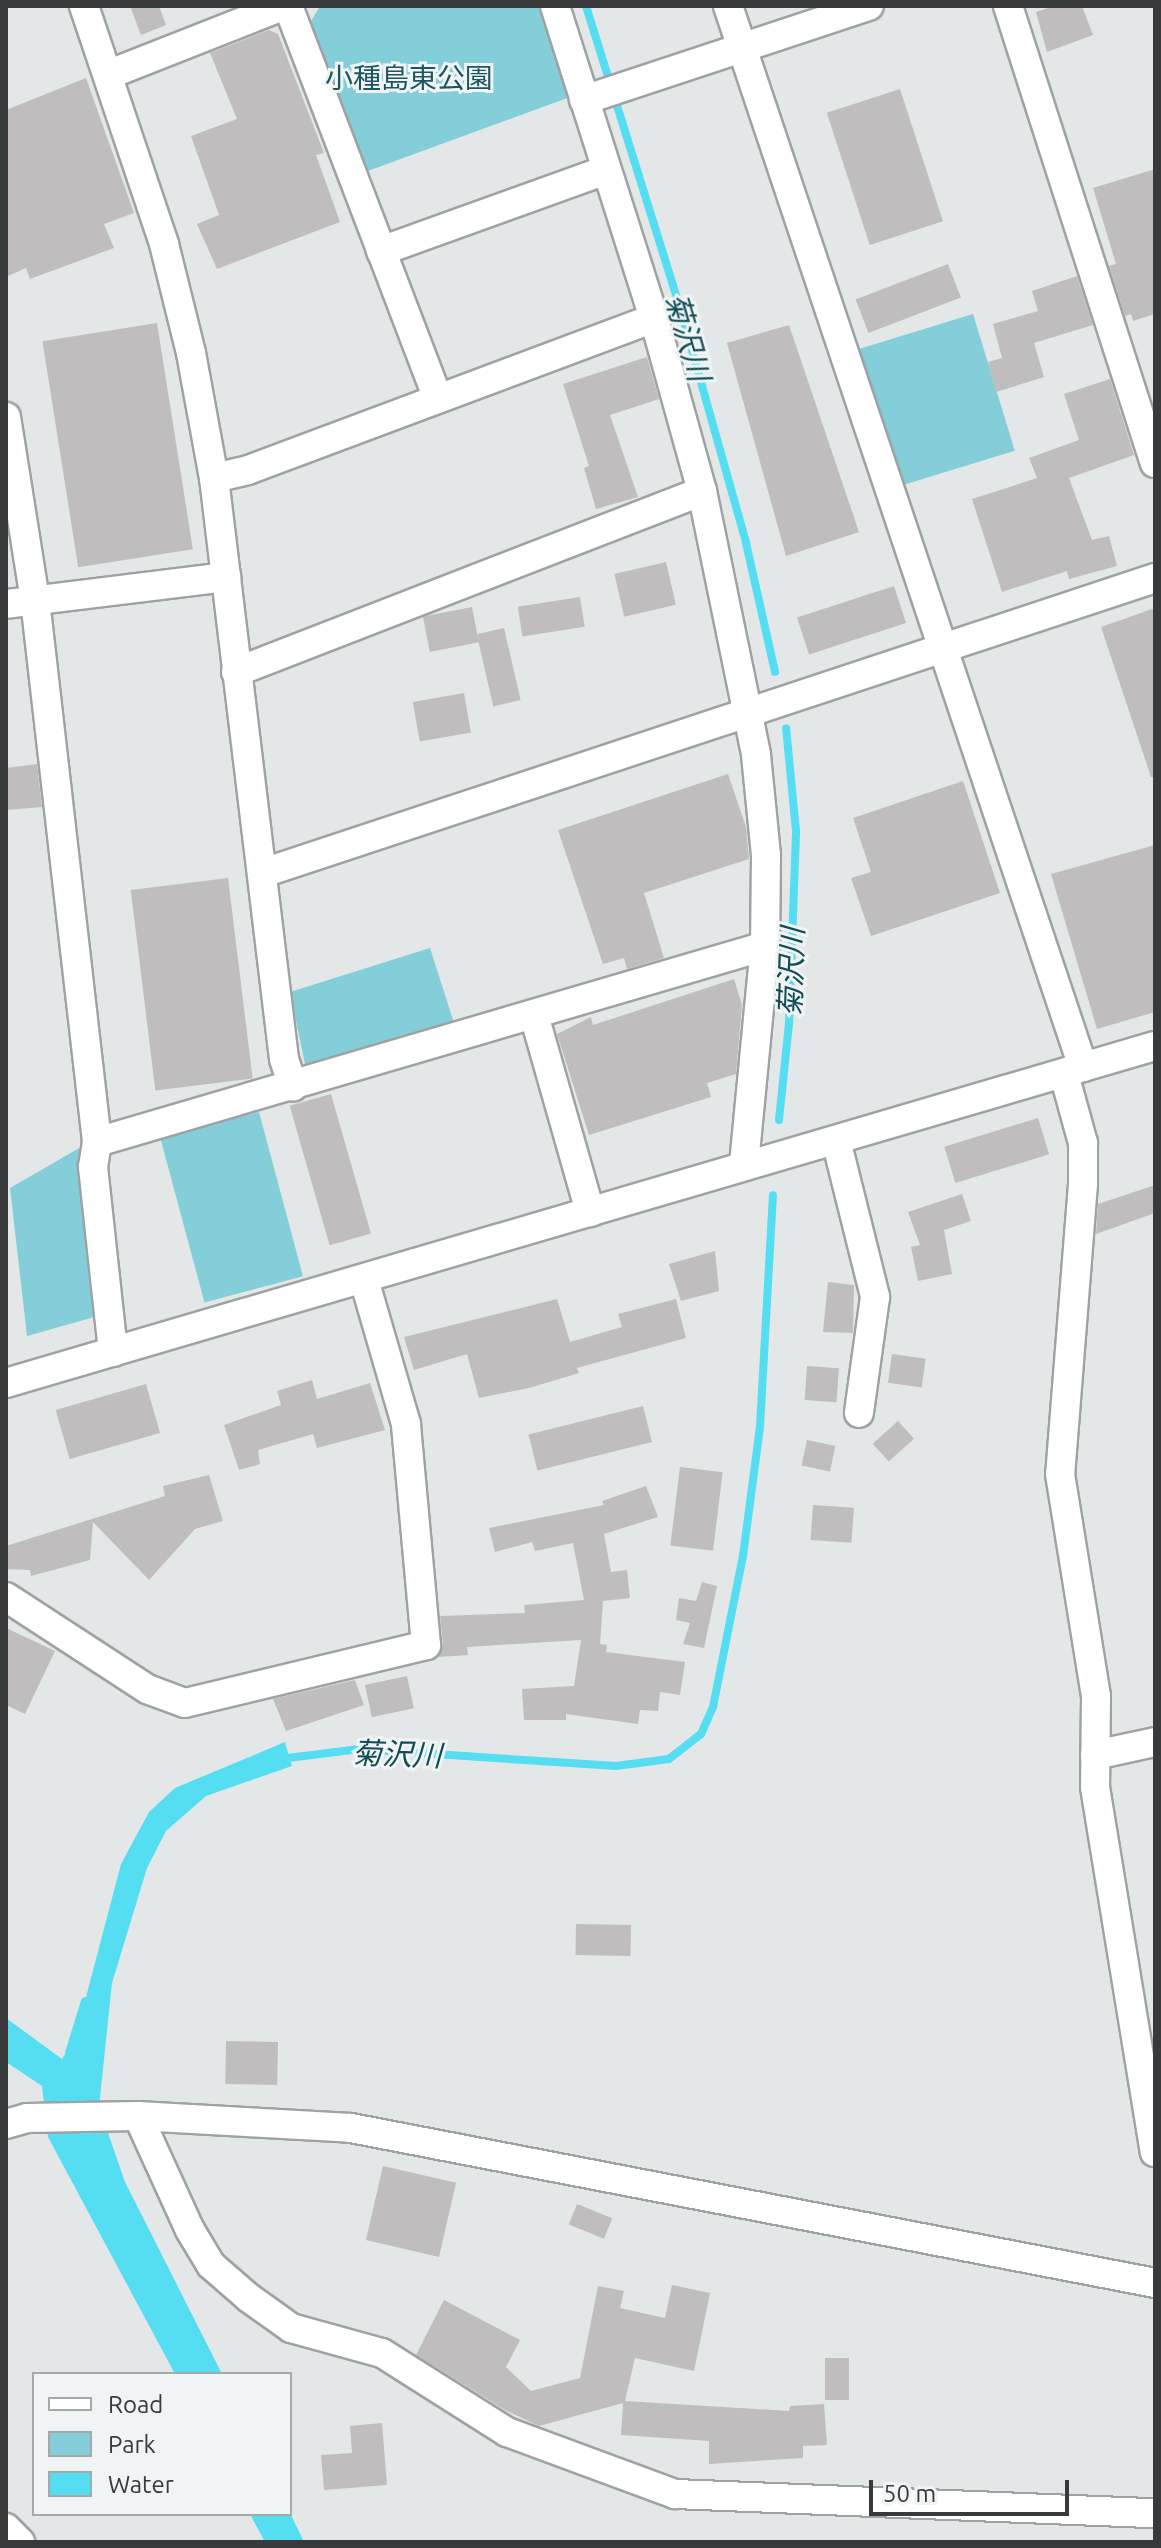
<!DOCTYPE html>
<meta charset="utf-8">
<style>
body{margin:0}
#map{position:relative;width:1161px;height:2548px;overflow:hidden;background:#e3e7e7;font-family:Ubuntu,"Noto Sans JP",sans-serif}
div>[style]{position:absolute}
.green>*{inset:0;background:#84ceda;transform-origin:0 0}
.water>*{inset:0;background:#55ddf1}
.stream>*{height:8px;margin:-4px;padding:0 4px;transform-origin:4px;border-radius:4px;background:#55ddf1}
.building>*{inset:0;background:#c0bdbf;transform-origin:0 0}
.roads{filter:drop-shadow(2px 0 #9ea2a2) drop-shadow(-2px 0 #9ea2a2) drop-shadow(0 2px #9ea2a2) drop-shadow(0 -2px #9ea2a2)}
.minor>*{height:28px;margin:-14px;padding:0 14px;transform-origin:14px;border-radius:14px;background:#fff}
span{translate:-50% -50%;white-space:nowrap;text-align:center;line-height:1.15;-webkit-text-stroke:6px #f0f4f5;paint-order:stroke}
.park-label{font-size:28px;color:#1c565e}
.water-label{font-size:30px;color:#124d56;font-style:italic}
.frame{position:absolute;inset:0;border:8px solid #38393a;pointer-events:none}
.legend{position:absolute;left:32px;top:2372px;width:260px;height:144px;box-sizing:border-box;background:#f0f4f5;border:2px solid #a6a9aa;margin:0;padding:10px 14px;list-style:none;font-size:24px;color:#38393a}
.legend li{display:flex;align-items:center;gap:16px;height:40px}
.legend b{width:40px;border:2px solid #a6a9aa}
.scale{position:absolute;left:869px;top:2480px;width:200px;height:36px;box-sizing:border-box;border:4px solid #38393a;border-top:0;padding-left:10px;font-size:24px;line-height:28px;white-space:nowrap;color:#38393a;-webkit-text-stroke:6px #f0f4f5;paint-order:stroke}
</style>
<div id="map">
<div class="green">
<i style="clip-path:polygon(320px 6px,543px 6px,573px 96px,365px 172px,307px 28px)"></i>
<i style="left:973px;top:314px;width:143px;height:122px;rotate:73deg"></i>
<i style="clip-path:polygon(430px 948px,455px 1026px,319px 1065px,305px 1064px,290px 992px)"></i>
<i style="left:259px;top:1112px;width:170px;height:102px;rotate:75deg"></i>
<i style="clip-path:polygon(81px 1147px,98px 1316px,27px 1336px,10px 1188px)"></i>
</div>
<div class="water">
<i style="clip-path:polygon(285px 1742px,292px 1766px,206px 1796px,166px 1831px,147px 1868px,112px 1983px,99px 2107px,125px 2182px,222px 2374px,175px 2374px,48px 2137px,42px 2086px,6px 2062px,6px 2018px,62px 2059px,75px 2039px,121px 1864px,149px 1812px,175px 1788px)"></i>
<i style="clip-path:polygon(290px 2513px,304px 2542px,265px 2542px,250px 2514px)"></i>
</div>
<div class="stream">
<i style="left:586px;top:6px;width:319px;rotate:72.7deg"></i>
<i style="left:681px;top:311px;width:241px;rotate:74.3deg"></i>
<i style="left:746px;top:543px;width:132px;rotate:77.3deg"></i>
<i style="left:779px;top:1120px;width:97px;rotate:-84.1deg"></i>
<i style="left:789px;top:1024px;width:193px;rotate:-87.9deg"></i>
<i style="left:796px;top:831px;width:103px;rotate:-95.5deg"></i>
<i style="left:280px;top:1759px;width:80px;rotate:-7.2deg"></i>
<i style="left:359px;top:1749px;width:258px;rotate:3.8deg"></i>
<i style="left:616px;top:1766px;width:53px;rotate:-7.5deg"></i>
<i style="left:669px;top:1759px;width:41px;rotate:-38deg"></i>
<i style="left:701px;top:1734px;width:30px;rotate:-66deg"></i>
<i style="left:713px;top:1707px;width:154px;rotate:-78.8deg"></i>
<i style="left:743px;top:1556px;width:130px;rotate:-82.5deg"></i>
<i style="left:760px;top:1427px;width:232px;rotate:-86.8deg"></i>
<i style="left:69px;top:2053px;width:54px;rotate:-72.9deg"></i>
</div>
<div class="building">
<i style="clip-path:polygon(130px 6px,159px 6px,166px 25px,141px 35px)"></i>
<i style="clip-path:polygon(1054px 6px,1082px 6px,1093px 35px,1047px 52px,1036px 12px)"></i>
<i style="clip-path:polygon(269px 30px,278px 34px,324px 153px,316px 155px,340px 222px,217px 269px,197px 224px,219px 215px,191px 136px,237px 119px,210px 53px)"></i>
<i style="clip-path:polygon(86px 78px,134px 213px,104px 224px,114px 248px,30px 279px,26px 268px,6px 277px,6px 110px)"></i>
<i style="left:900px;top:89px;width:139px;height:77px;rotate:72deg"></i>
<i style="clip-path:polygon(1155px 169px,1155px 314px,1133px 321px,1131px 314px,1125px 316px,1109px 266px,1116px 264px,1093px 188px)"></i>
<i style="left:948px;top:264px;width:36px;height:99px;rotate:69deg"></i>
<i style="clip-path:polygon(1077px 276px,1093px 325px,1034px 343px,1044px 377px,996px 392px,988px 362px,1002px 358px,993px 324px,1038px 311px,1032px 291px)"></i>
<i style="left:157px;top:323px;width:229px;height:116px;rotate:81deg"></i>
<i style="clip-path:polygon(789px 325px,859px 532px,786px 556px,727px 343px)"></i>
<i style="clip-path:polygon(647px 357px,659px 399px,610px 415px,638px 497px,596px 509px,584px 468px,589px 466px,563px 384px)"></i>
<i style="clip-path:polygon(1110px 379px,1134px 455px,1069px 478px,1092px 540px,1109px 536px,1117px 566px,1069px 579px,1067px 571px,1002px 592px,972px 499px,1037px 478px,1029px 458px,1079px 440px,1064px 394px)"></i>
<i style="left:666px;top:562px;width:44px;height:53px;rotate:77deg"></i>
<i style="left:894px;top:586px;width:39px;height:102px;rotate:72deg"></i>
<i style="left:580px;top:597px;width:30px;height:63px;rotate:81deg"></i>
<i style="left:472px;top:607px;width:36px;height:50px;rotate:79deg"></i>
<i style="clip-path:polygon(1155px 608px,1155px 777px,1151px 777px,1101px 627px)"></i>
<i style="left:504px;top:628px;width:74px;height:28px;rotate:77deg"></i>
<i style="left:464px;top:693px;width:40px;height:52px;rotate:80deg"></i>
<i style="clip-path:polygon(37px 764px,42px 807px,6px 810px,6px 768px)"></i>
<i style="clip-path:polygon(728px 774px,746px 827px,749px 859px,644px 893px,664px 958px,627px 969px,624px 958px,603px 964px,558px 830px)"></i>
<i style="clip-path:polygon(963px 781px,1000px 893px,871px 936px,851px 878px,871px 872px,853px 818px)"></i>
<i style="clip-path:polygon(1155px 845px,1155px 1012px,1097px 1029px,1051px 874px)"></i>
<i style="left:228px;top:878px;width:202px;height:98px;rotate:83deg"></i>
<i style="clip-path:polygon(734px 979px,742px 1005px,736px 1074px,707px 1083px,711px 1097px,589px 1135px,557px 1034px,591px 1017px,593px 1025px)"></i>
<i style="left:331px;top:1094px;width:145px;height:43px;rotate:74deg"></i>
<i style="left:1038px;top:1118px;width:38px;height:98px;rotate:73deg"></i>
<i style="clip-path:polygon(1155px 1185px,1155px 1213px,1096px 1234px,1098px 1204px)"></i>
<i style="clip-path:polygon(962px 1194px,971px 1221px,944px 1230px,952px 1274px,918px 1281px,911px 1247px,920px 1245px,908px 1212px)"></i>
<i style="clip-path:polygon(715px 1251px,719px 1291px,681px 1301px,669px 1264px)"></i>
<i style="clip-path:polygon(828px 1282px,854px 1285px,853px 1333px,823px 1332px)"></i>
<i style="clip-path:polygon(557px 1299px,570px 1342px,622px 1327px,618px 1314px,676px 1299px,686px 1338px,577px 1368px,579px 1373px,529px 1388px,479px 1398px,467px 1354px,414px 1370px,404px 1337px)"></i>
<i style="left:892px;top:1354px;width:34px;height:29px;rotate:8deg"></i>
<i style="left:807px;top:1366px;width:32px;height:34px;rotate:4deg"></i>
<i style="clip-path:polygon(312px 1380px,317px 1399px,370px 1383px,385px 1430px,317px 1448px,313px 1434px,258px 1450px,260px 1464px,239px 1470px,224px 1425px,281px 1405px,277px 1391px)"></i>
<i style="left:146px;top:1384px;width:51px;height:94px;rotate:74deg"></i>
<i style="left:643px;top:1406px;width:37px;height:118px;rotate:76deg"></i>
<i style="left:898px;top:1421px;width:24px;height:34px;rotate:48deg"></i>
<i style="left:807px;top:1440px;width:29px;height:26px;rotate:12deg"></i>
<i style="left:680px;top:1467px;width:43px;height:79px;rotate:7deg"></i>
<i style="clip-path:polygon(209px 1475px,223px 1521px,195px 1529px,149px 1580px,93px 1522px,90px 1560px,31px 1576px,30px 1570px,6px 1569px,6px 1546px,165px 1496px,163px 1486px)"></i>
<i style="clip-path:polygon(646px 1486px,658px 1517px,604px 1534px,611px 1572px,627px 1570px,630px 1598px,603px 1601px,600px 1644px,607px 1645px,606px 1652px,685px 1662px,680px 1695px,660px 1692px,658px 1711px,640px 1710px,638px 1724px,566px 1714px,566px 1720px,524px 1720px,522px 1689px,574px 1686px,581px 1640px,467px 1647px,468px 1655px,438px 1657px,443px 1644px,440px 1616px,525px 1613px,524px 1605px,584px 1600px,573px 1543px,535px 1551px,532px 1542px,495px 1552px,489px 1528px,604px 1505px,602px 1501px)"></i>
<i style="left:813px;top:1505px;width:41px;height:35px;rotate:4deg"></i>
<i style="clip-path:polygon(702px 1582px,717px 1586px,704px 1648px,683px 1644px,690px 1623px,676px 1620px,679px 1598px,696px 1601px)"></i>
<i style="clip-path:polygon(6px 1628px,55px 1651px,25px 1714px,6px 1705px)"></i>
<i style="left:407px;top:1676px;width:33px;height:43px;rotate:78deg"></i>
<i style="clip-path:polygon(355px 1680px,364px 1705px,286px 1731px,273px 1699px)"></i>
<i style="left:576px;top:1924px;width:55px;height:31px;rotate:1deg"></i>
<i style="left:226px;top:2041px;width:52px;height:43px;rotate:1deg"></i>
<i style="left:383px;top:2166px;width:75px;height:76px;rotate:13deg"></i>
<i style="left:577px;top:2204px;width:38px;height:22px;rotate:22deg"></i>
<i style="clip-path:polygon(672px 2285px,710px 2293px,694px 2371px,635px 2358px,625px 2401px,789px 2411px,790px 2406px,824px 2404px,827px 2445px,803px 2446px,803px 2458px,709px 2464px,709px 2441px,621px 2435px,623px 2403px,539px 2426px,505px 2410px,416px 2355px,444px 2300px,520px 2340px,506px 2367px,531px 2391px,580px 2378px,598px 2286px,624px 2291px,620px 2308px,665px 2318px)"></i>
<i style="left:825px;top:2358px;width:24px;height:42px"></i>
<i style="clip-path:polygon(382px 2423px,387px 2485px,324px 2490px,321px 2455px,352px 2453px,350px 2426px)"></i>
</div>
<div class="roads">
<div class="minor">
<i style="left:84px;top:6px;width:251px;rotate:71.4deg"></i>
<i style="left:164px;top:244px;width:112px;rotate:76.1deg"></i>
<i style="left:191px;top:353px;width:127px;rotate:79.6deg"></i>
<i style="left:214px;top:478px;width:585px;rotate:83.13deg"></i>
<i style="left:284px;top:1059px;width:29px;rotate:72deg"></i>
<i style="left:288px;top:6px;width:417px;rotate:69.1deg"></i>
<i style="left:555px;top:6px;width:327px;rotate:72.4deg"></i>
<i style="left:654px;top:318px;width:180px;rotate:74.5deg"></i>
<i style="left:702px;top:491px;width:269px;rotate:78.4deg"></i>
<i style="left:756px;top:755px;width:100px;rotate:84.3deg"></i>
<i style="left:766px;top:855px;width:91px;rotate:90.6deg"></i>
<i style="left:765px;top:946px;width:221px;rotate:95.5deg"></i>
<i style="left:728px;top:6px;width:1119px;rotate:71.5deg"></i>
<i style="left:1008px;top:6px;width:480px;rotate:72.2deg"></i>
<i style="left:110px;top:74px;width:186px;rotate:-21.5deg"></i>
<i style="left:584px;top:100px;width:300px;rotate:-18.3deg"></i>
<i style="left:381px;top:251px;width:239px;rotate:-19.8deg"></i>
<i style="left:6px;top:417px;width:185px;rotate:81deg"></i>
<i style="left:35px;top:600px;width:546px;rotate:83.47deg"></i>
<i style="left:97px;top:1142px;width:25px;rotate:99deg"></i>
<i style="left:93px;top:1167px;width:186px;rotate:83.8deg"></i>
<i style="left:214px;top:478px;width:35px;rotate:-13deg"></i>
<i style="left:248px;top:470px;width:434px;rotate:-20.5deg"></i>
<i style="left:6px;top:604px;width:222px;rotate:-7deg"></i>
<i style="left:236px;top:672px;width:500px;rotate:-21.2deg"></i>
<i style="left:263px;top:873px;width:940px;rotate:-18.3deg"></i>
<i style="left:534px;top:1015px;width:205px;rotate:74.1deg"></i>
<i style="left:1064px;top:1074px;width:72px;rotate:74.6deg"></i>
<i style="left:1083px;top:1143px;width:41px;rotate:90deg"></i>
<i style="left:1083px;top:1184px;width:291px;rotate:94.5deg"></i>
<i style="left:1060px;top:1474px;width:225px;rotate:80.8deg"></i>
<i style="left:1096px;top:1696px;width:91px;rotate:90.6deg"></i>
<i style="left:1095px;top:1787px;width:370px;rotate:80.7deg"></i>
<i style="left:836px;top:1140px;width:162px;rotate:76deg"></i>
<i style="left:875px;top:1297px;width:117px;rotate:97.9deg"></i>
<i style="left:97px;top:1142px;width:696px;rotate:-16.35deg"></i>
<i style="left:6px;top:1383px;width:1197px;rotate:-16.35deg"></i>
<i style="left:6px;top:1597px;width:168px;rotate:33.1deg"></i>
<i style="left:147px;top:1689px;width:40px;rotate:20.2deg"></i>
<i style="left:185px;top:1703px;width:248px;rotate:-13.5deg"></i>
<i style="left:426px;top:1645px;width:222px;rotate:-95.2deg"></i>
<i style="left:406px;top:1424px;width:151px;rotate:-106.2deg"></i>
<i style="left:1095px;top:1755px;width:61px;rotate:-12.2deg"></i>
<i style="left:138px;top:2116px;width:125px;rotate:65.5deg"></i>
<i style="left:190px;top:2230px;width:41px;rotate:59deg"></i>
<i style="left:211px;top:2265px;width:50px;rotate:41deg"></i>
<i style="left:249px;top:2298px;width:52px;rotate:35.5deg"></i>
<i style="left:291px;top:2328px;width:94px;rotate:15.4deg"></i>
<i style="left:382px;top:2353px;width:148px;rotate:32.3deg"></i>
<i style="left:507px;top:2432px;width:179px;rotate:20.3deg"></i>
<i style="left:675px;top:2494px;width:480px;rotate:2.3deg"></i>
<i style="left:6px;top:2124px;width:22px;rotate:-16deg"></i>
<i style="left:27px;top:2118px;width:111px;rotate:-1deg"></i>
<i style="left:138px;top:2116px;width:213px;rotate:3.2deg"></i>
<i style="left:351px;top:2128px;width:819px;rotate:10.91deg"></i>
<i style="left:6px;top:2528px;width:20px;rotate:45deg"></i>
</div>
</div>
<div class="park-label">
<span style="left:409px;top:78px">小種島東公園</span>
</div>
<div class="water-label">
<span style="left:688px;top:337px;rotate:74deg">菊沢川</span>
<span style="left:791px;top:972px;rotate:-88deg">菊沢川</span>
<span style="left:397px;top:1754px;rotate:2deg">菊沢川</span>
</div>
<div class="frame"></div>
<ul class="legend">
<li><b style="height:10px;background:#fff"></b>Road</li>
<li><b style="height:22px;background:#84ceda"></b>Park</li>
<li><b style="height:22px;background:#55ddf1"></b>Water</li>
</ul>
<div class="scale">50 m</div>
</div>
